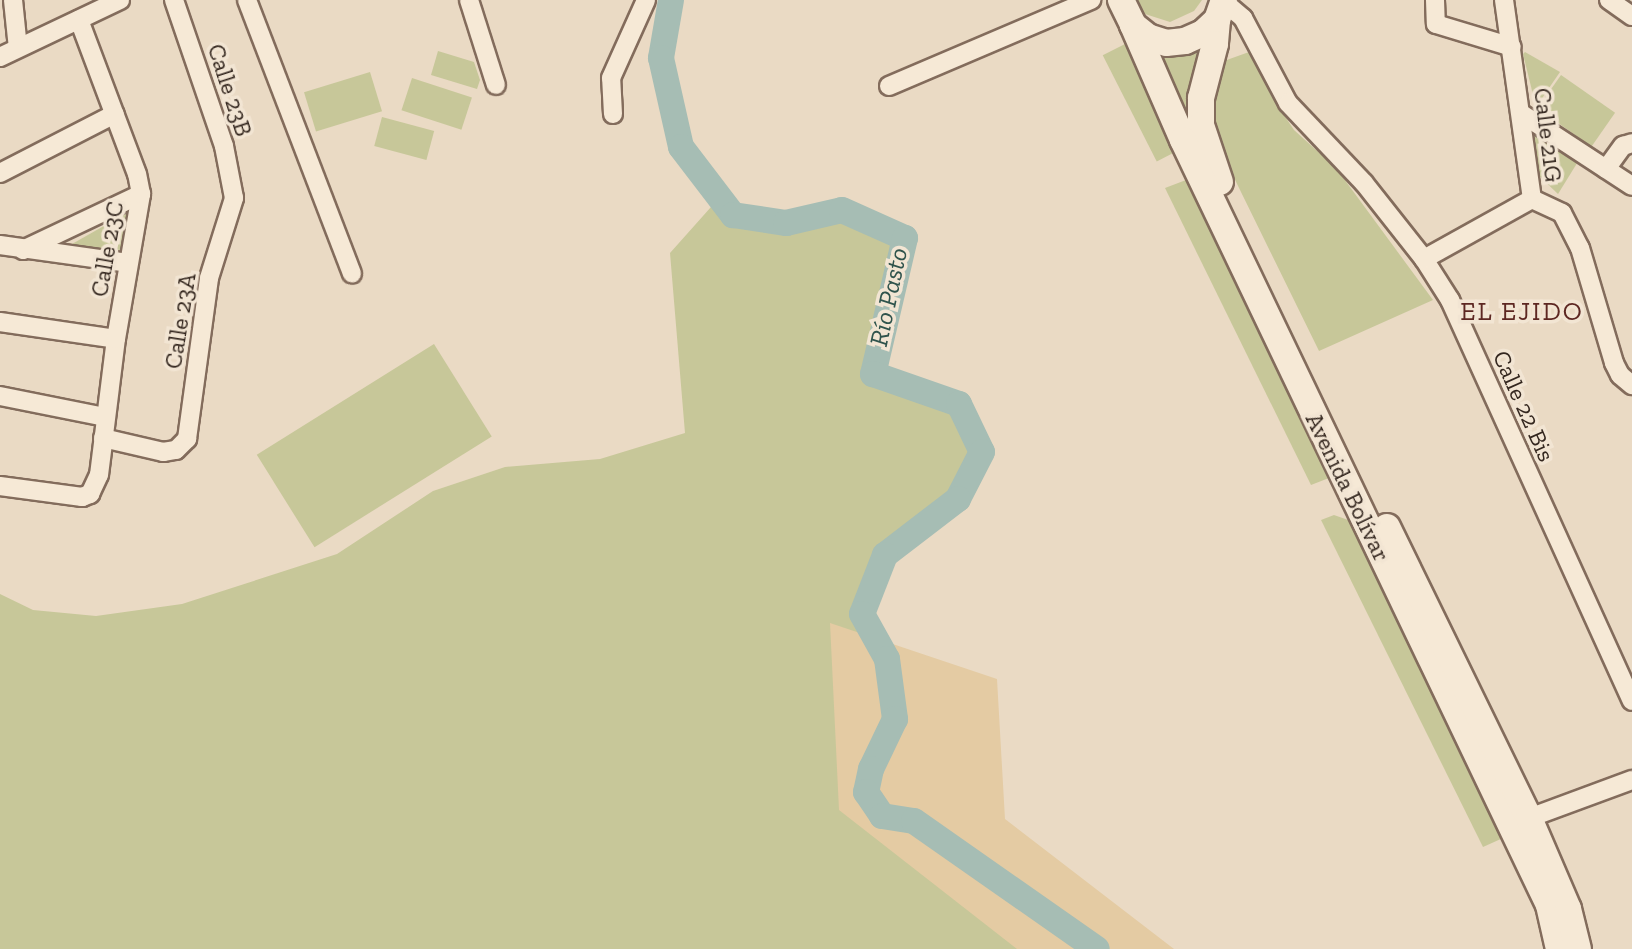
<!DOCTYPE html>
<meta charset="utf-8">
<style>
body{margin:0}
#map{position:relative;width:1632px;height:949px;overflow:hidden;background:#eadac4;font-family:"Zilla Slab",serif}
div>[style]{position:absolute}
.green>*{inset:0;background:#c7c799;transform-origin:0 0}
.sand>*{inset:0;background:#e4cba3}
.river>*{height:26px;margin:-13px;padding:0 13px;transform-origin:13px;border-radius:13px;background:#a6bdb4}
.roads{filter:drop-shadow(2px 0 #836c5c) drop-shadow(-2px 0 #836c5c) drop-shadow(0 2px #836c5c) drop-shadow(0 -2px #836c5c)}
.minor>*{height:18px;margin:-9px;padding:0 9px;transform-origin:9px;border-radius:9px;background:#f6e9d6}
.secondary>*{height:26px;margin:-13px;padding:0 13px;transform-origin:13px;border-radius:13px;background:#f6e9d6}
span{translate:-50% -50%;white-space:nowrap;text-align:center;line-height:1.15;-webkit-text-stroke:7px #f2e5d3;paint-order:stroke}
.street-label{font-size:24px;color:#34271f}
.water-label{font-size:26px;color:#2f534c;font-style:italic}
.neighbourhood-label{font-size:26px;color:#5d2722;letter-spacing:2px}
</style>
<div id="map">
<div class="green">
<i style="clip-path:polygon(1134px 0,1202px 0,1194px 11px,1170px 22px,1145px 14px)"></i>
<i style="left:1125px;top:44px;width:119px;height:25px;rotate:63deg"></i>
<i style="clip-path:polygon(1152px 44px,1201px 44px,1193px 93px,1194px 134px)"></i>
<i style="clip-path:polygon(438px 51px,474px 62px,480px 80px,477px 89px,431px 75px)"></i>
<i style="clip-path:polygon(1249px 52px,1272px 97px,1294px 130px,1336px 168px,1433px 300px,1319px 351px,1216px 141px,1214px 95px,1224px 61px)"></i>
<i style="clip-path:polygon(1525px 52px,1560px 72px,1536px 107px,1523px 54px)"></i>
<i style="left:370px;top:72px;width:41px;height:69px;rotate:73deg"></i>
<i style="left:1561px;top:75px;width:66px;height:41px;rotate:35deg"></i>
<i style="left:412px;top:78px;width:63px;height:34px;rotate:18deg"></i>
<i style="left:382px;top:117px;width:54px;height:30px;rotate:15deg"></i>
<i style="clip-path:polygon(1536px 132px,1579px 160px,1558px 194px,1536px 173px,1531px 144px)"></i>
<i style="clip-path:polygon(1186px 180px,1195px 187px,1334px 476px,1311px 485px,1165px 188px)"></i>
<i style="clip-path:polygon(711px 207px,733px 215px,786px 223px,842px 210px,905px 238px,873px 373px,959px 404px,982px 452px,952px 503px,885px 555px,862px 614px,887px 659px,1097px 949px,0 949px,0 594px,33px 610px,96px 616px,182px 604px,337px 554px,433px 491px,505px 467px,600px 459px,685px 433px,670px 253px)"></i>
<i style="clip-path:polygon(132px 210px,122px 255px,72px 244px)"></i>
<i style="left:434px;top:344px;width:109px;height:209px;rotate:58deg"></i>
<i style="clip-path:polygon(1334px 515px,1351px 521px,1363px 536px,1503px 838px,1483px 847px,1321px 520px)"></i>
</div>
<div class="sand">
<i style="clip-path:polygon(830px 623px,997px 679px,1005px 819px,1174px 949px,1017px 949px,839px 810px)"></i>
</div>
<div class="river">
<i style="left:671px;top:0;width:59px;rotate:99.8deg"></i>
<i style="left:661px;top:58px;width:91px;rotate:77.3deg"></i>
<i style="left:681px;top:147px;width:86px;rotate:52.6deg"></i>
<i style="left:733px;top:215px;width:54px;rotate:8.6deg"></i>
<i style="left:786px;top:223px;width:57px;rotate:-13.1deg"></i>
<i style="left:842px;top:210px;width:69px;rotate:24deg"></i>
<i style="left:905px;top:238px;width:140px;rotate:103.2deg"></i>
<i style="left:873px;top:374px;width:91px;rotate:19.2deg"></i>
<i style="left:959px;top:404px;width:53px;rotate:64.4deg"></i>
<i style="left:982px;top:452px;width:53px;rotate:117.1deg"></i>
<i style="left:958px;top:499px;width:92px;rotate:142.5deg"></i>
<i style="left:885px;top:555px;width:63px;rotate:111.3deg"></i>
<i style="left:862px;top:614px;width:51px;rotate:60.9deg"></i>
<i style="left:887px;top:659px;width:61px;rotate:82.4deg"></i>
<i style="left:895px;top:719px;width:55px;rotate:115.6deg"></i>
<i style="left:871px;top:769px;width:24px;rotate:102deg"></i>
<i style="left:866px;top:792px;width:29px;rotate:56deg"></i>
<i style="left:882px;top:816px;width:32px;rotate:9deg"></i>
<i style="left:914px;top:821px;width:223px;rotate:35deg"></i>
</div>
<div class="roads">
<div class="minor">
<i style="left:13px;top:0;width:48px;rotate:84.1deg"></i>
<i style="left:247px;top:0;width:293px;rotate:69deg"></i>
<i style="left:469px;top:0;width:89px;rotate:72.4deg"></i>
<i style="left:1435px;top:0;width:24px;rotate:88deg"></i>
<i style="left:1436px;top:24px;width:79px;rotate:16.8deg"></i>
<i style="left:1504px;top:0;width:201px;rotate:82deg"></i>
<i style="left:1609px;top:0;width:28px;rotate:35deg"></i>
<i style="left:1224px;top:2px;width:25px;rotate:40deg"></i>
<i style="left:1243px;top:18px;width:96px;rotate:62.1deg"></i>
<i style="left:1288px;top:103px;width:110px;rotate:46.5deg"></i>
<i style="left:1364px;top:183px;width:97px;rotate:51.7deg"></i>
<i style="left:1424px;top:259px;width:49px;rotate:57.6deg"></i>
<i style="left:1450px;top:300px;width:440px;rotate:65.6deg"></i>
<i style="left:0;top:57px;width:133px;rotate:-25.4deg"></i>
<i style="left:889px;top:86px;width:220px;rotate:-23.1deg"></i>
<i style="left:613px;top:114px;width:36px;rotate:-93deg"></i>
<i style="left:611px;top:78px;width:85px;rotate:-65.8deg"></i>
<i style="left:1522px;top:114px;width:131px;rotate:33.2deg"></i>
<i style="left:1606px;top:169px;width:29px;rotate:-54deg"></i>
<i style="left:1623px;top:146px;width:9px;rotate:-18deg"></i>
<i style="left:0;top:173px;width:129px;rotate:-27.2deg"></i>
<i style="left:1532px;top:199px;width:33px;rotate:25deg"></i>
<i style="left:1562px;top:213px;width:39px;rotate:63deg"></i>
<i style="left:1580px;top:248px;width:120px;rotate:73.5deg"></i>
<i style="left:1614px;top:363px;width:13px;rotate:63deg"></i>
<i style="left:1620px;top:375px;width:16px;rotate:40deg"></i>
<i style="left:0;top:245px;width:129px;rotate:8deg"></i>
<i style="left:23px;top:250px;width:131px;rotate:-25.4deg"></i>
<i style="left:1424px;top:259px;width:124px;rotate:-29.1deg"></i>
<i style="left:0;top:322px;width:117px;rotate:8.3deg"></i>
<i style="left:0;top:396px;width:107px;rotate:11.3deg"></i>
<i style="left:103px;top:438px;width:62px;rotate:13.1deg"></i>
<i style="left:163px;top:452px;width:13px;rotate:-9deg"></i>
<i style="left:176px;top:450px;width:16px;rotate:-45deg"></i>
<i style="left:187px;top:439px;width:162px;rotate:-82.2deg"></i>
<i style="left:209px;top:278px;width:84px;rotate:-72.6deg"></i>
<i style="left:234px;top:198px;width:53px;rotate:-100.9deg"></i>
<i style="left:224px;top:146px;width:154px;rotate:-108.9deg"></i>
<i style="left:0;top:486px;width:83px;rotate:7.6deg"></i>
<i style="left:82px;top:497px;width:9px;rotate:-21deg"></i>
<i style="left:90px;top:494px;width:21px;rotate:-65deg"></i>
<i style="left:99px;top:475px;width:137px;rotate:-82.9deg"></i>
<i style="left:116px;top:339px;width:147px;rotate:-80.2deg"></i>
<i style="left:141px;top:194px;width:20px;rotate:-101deg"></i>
<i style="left:137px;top:174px;width:165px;rotate:-110.6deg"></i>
<i style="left:1529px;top:818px;width:110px;rotate:-20.3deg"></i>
</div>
<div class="secondary">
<i style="left:1121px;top:0;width:28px;rotate:64deg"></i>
<i style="left:1133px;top:25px;width:19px;rotate:39deg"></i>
<i style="left:1148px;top:37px;width:19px;rotate:18deg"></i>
<i style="left:1166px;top:43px;width:19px;rotate:-6deg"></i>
<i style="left:1185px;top:41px;width:20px;rotate:-24deg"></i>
<i style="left:1203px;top:33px;width:19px;rotate:-43deg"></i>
<i style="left:1217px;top:20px;width:21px;rotate:-71deg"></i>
<i style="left:1217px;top:20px;width:24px;rotate:95deg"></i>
<i style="left:1215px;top:44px;width:56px;rotate:104.5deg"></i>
<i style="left:1201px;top:98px;width:27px;rotate:90deg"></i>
<i style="left:1201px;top:125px;width:60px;rotate:71.6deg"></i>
<i style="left:1133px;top:25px;width:125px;rotate:66.5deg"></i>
<i style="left:1183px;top:140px;width:848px;rotate:64.43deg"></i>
<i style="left:1549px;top:905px;width:45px;rotate:77.2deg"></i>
<i style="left:1387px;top:527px;width:324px;rotate:64deg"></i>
<i style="left:1529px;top:818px;width:99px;rotate:66.8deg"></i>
<i style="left:1568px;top:909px;width:41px;rotate:76deg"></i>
</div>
</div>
<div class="street-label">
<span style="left:230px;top:90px;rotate:72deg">Calle 23B</span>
<span style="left:1548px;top:135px;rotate:83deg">Calle 21G</span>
<span style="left:107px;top:249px;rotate:-80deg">Calle 23C</span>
<span style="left:180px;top:321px;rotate:-81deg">Calle 23A</span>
<span style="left:1524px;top:406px;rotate:66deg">Calle 22 Bis</span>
<span style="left:1348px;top:487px;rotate:64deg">Avenida Bolívar</span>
</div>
<div class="water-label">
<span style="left:889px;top:297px;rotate:-78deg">Río Pasto</span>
</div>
<div class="neighbourhood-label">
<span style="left:1522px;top:312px">EL EJIDO</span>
</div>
</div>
